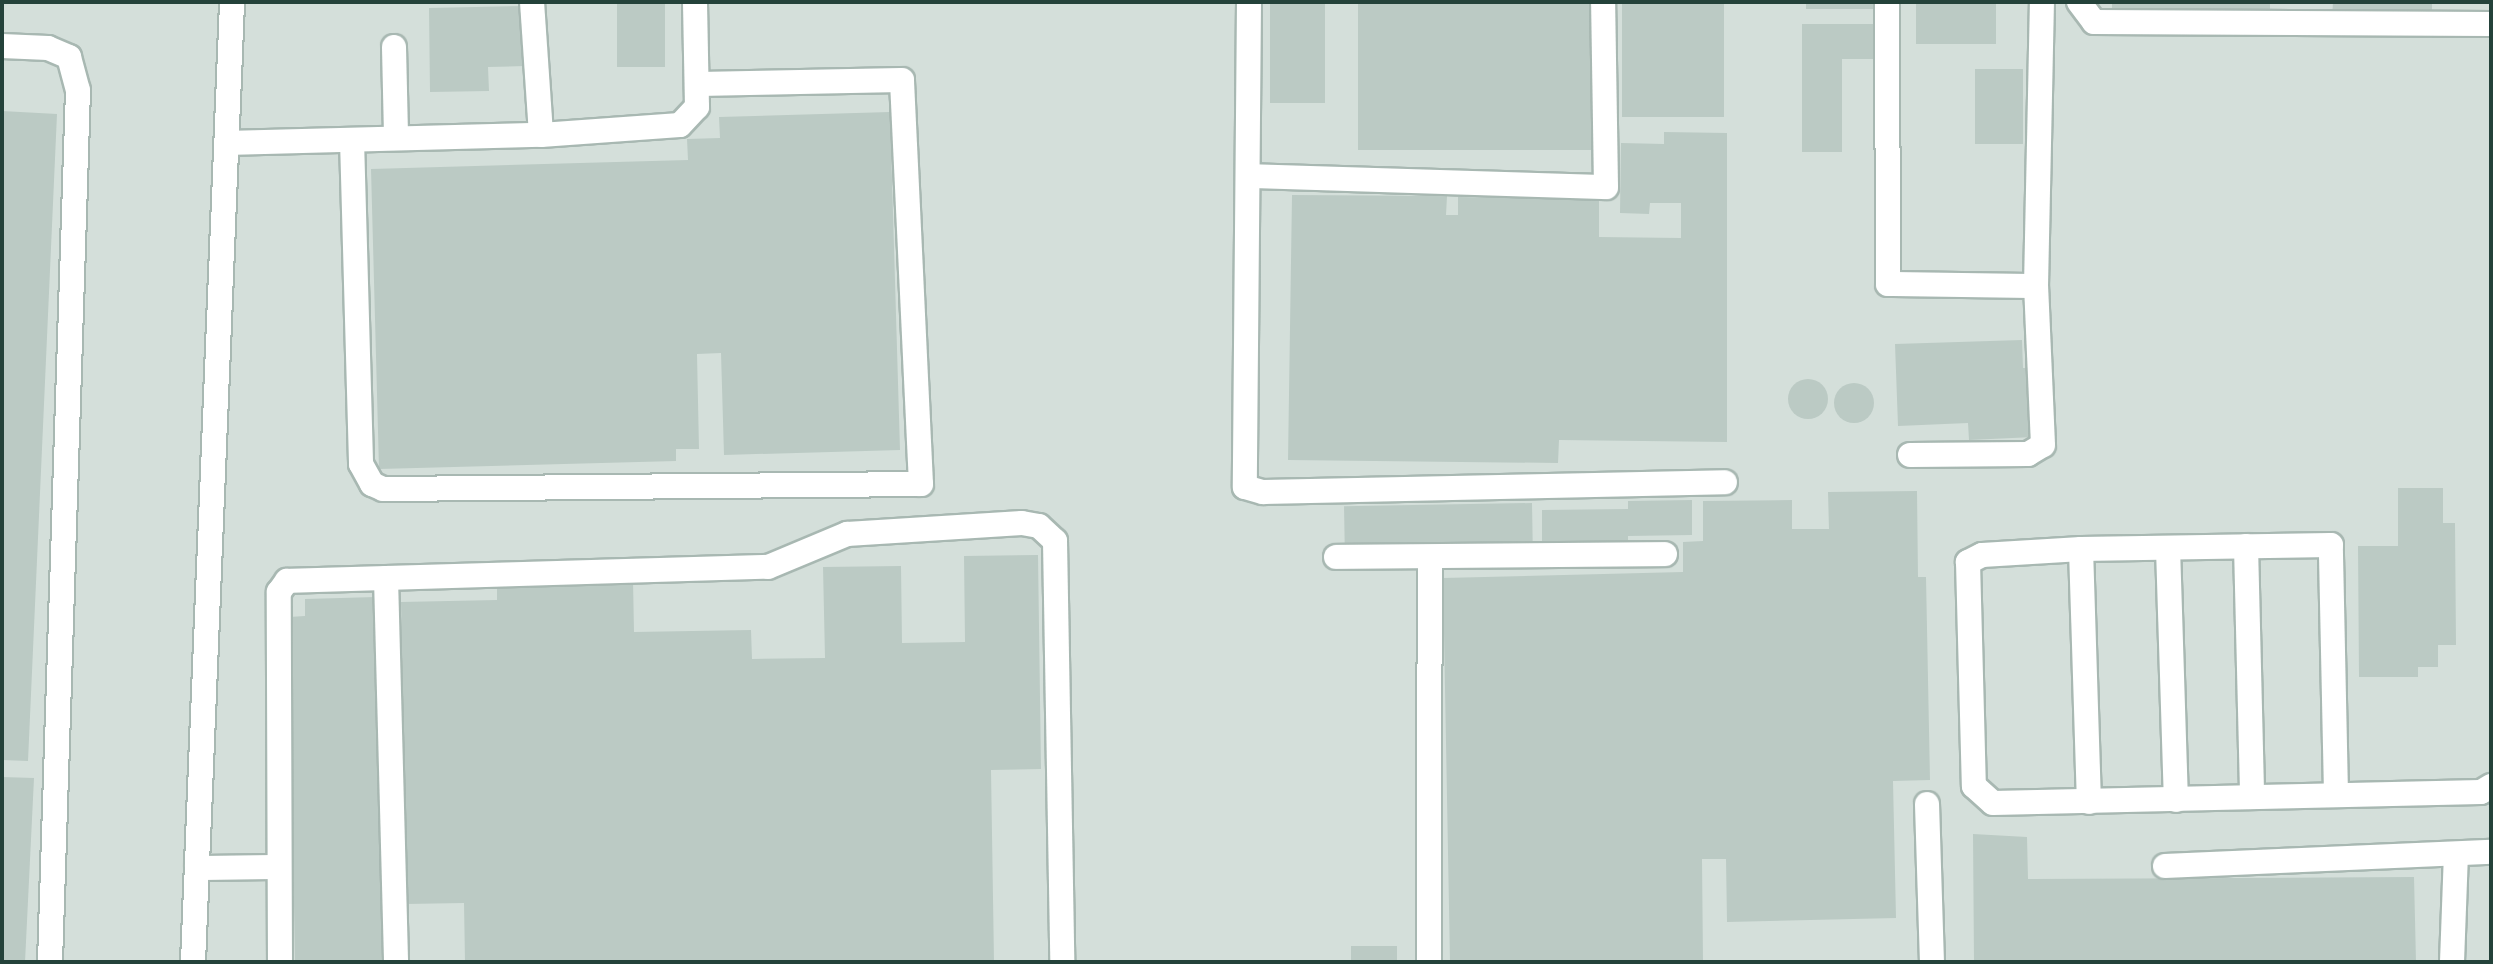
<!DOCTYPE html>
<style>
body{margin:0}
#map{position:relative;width:2493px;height:964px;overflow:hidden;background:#e6efeb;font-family:Helvetica,sans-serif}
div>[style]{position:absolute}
.built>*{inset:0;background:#d4dfda;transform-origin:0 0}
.building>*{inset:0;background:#bbcac4;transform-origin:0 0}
.round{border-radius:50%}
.roads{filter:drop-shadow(2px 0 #a8b8b2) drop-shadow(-2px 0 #a8b8b2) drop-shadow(0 2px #a8b8b2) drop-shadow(0 -2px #a8b8b2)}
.minor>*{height:24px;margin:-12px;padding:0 12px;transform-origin:12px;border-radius:12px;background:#fff}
span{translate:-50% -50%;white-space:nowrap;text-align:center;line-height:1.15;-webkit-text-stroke:6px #f7fbf9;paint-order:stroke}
.frame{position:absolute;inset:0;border:4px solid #24423a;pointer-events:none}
</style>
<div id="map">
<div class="built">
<i style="left:2px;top:2px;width:2489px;height:960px"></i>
</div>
<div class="building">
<i style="left:617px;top:2px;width:48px;height:65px"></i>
<i style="left:1270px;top:2px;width:55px;height:101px"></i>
<i style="left:1358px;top:2px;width:237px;height:148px"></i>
<i style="left:1622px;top:2px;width:102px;height:115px"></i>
<i style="left:1806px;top:2px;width:68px;height:7px"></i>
<i style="left:1916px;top:2px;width:80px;height:42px"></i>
<i style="clip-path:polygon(2112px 2px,2270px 2px,2270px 20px,2112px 16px)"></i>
<i style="clip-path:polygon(2333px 2px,2432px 2px,2432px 20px,2332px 17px)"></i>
<i style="clip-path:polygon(525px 6px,525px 66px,488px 67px,489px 91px,430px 92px,429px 8px)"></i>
<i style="clip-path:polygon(1802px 24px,1875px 24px,1875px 59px,1842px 59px,1842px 152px,1802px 152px)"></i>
<i style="left:1975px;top:69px;width:48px;height:75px"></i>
<i style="clip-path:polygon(2px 111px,57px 114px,28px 761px,2px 760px)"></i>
<i style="clip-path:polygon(890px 112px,900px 450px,724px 455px,721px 353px,697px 354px,699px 449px,676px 449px,676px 461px,379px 469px,371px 169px,688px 160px,687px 139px,720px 138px,719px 117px)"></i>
<i style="clip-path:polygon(1664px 132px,1727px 133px,1727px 442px,1559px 440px,1558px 463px,1288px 460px,1292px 195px,1447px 196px,1446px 215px,1458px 215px,1458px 197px,1599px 199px,1599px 237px,1681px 238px,1681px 203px,1650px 203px,1649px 214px,1620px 213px,1621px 143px,1664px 144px)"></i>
<i style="clip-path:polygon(2022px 340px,2023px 368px,2033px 368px,2036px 437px,1969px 440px,1968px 423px,1898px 426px,1895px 344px)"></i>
<i class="round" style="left:1788px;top:379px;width:40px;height:40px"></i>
<i class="round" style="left:1834px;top:383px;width:40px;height:40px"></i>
<i style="clip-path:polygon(2398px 488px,2443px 488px,2443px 523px,2455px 523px,2456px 645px,2438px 645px,2438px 667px,2418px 667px,2418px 677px,2359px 677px,2358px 546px,2398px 546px)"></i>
<i style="clip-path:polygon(1917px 491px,1918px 577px,1926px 577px,1930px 780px,1893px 781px,1896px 918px,1727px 922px,1726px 859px,1702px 859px,1703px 962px,1450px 962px,1443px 578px,1683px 572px,1683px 542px,1703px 541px,1703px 501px,1792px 500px,1792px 529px,1829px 529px,1828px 492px)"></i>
<i style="clip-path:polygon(1692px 500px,1692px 535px,1628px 536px,1628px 544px,1542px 545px,1542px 510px,1628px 509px,1628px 501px)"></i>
<i style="left:1532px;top:503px;width:44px;height:188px;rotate:89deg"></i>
<i style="clip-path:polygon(1038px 555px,1041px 769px,991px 770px,994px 962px,465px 962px,464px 903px,406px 904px,401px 602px,497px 600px,497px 582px,633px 580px,634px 632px,751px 630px,752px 659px,825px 658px,823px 567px,901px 566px,902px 643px,965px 642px,964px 556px)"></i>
<i style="clip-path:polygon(376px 597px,383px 962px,295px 962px,289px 617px,305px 616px,305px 599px)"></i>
<i style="clip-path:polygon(2px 777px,34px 778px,25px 962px,2px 962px)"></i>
<i style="clip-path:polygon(1973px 834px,2027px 837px,2028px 879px,2414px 877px,2416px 962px,1974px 962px)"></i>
<i style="left:1351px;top:946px;width:46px;height:16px"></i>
</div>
<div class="roads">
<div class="minor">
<i style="left:532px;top:2px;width:133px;rotate:86.1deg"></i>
<i style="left:1249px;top:2px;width:485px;rotate:90.5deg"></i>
<i style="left:1245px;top:487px;width:19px;rotate:16deg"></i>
<i style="left:1263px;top:492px;width:462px;rotate:-1.2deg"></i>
<i style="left:1887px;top:2px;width:282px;rotate:89.8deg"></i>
<i style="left:1888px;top:284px;width:148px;rotate:0.8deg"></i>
<i style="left:2036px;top:286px;width:284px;rotate:-88.8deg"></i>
<i style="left:2079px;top:2px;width:25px;rotate:53deg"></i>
<i style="left:2094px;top:22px;width:397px;rotate:0.3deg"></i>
<i style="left:2px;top:46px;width:46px;rotate:2.5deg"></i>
<i style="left:48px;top:48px;width:23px;rotate:23deg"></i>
<i style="left:69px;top:57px;width:34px;rotate:75deg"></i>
<i style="left:78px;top:90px;width:872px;rotate:91.84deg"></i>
<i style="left:394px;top:47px;width:91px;rotate:88.7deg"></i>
<i style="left:352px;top:140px;width:324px;rotate:88.4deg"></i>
<i style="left:361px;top:464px;width:23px;rotate:61deg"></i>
<i style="left:372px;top:484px;width:12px;rotate:24deg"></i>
<i style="left:383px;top:489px;width:538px;rotate:-0.53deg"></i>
<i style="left:921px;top:484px;width:404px;rotate:-92.7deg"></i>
<i style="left:902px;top:80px;width:204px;rotate:178.9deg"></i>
<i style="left:226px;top:143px;width:315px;rotate:-1.5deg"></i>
<i style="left:541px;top:135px;width:139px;rotate:-4.1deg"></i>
<i style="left:680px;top:125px;width:25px;rotate:-47deg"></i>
<i style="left:697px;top:107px;width:105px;rotate:-91.1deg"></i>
<i style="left:1249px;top:176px;width:357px;rotate:1.8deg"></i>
<i style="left:1606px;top:187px;width:185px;rotate:-90.9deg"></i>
<i style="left:1910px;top:455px;width:118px;rotate:-0.5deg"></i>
<i style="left:2028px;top:454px;width:17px;rotate:-31deg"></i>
<i style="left:2043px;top:445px;width:159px;rotate:-92.5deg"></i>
<i style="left:2246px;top:546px;width:251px;rotate:88.6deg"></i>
<i style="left:2168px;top:548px;width:252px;rotate:88.2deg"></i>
<i style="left:2081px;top:549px;width:253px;rotate:88.2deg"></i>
<i style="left:1336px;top:557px;width:329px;rotate:-0.5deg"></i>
<i style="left:386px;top:578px;width:384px;rotate:88.5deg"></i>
<i style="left:2336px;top:794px;width:249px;rotate:-91.2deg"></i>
<i style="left:2331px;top:545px;width:250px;rotate:179.1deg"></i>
<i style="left:2081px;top:549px;width:99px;rotate:176.5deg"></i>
<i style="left:1982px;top:555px;width:16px;rotate:153deg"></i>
<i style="left:1968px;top:562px;width:224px;rotate:88.5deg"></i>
<i style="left:1974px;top:786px;width:25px;rotate:42deg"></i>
<i style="left:1993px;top:803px;width:488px;rotate:-1.3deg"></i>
<i style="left:2481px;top:792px;width:12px;rotate:-31deg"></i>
<i style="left:1927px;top:804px;width:158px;rotate:88.2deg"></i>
<i style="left:2165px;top:866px;width:326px;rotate:-2.5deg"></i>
<i style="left:197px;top:868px;width:82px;rotate:-0.7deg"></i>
<i style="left:193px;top:962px;width:961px;rotate:-87.67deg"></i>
<i style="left:280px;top:962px;width:370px;rotate:-90.2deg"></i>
<i style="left:279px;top:592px;width:14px;rotate:-54deg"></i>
<i style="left:287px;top:581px;width:481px;rotate:-1.7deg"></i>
<i style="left:768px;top:567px;width:86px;rotate:-22.7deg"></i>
<i style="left:847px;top:534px;width:175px;rotate:-3.6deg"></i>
<i style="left:1022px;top:523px;width:17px;rotate:10deg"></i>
<i style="left:1039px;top:526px;width:22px;rotate:43deg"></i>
<i style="left:1055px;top:541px;width:421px;rotate:89deg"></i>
<i style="left:1429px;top:962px;width:404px;rotate:-89.9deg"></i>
<i style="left:2452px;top:962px;width:108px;rotate:-87.9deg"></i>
</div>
</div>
<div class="frame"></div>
</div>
